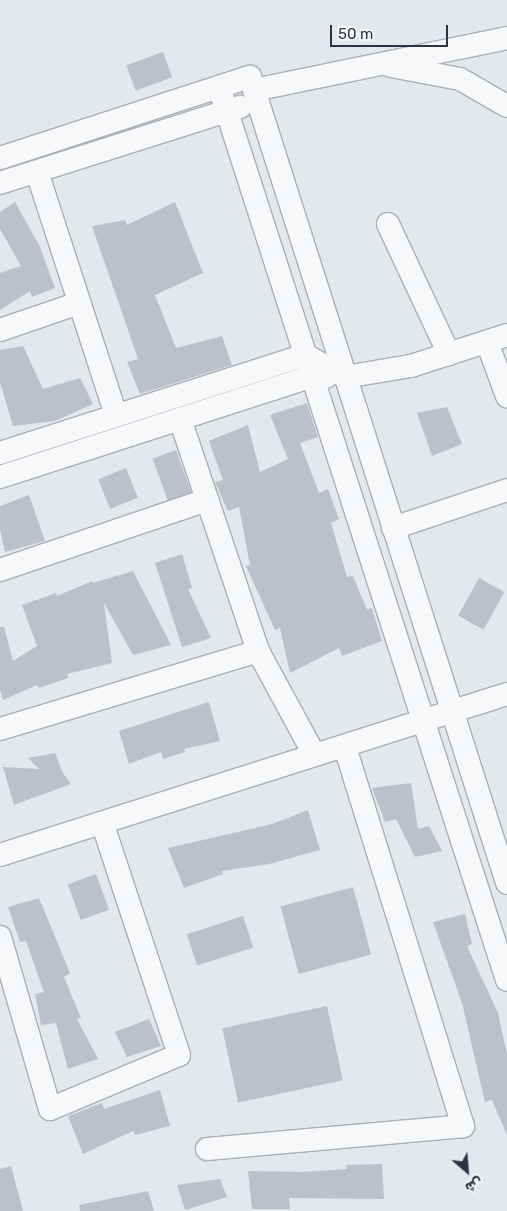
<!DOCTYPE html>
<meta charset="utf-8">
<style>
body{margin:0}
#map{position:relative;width:507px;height:1211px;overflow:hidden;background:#e4e7ec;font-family:Rubik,"Noto Naskh Arabic",sans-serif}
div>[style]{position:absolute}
.building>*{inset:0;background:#bbc0ca;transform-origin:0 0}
.roads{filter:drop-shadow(1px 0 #a9aeb7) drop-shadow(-1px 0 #a9aeb7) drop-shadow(0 1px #a9aeb7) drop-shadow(0 -1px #a9aeb7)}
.minor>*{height:22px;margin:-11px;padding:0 11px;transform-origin:11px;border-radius:11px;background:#f7f8fa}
span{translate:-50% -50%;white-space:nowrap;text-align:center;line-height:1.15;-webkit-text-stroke:4.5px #f4f6f9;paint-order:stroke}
.north{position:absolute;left:442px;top:1146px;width:50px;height:50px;-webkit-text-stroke:4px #f4f6f9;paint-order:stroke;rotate:153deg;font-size:14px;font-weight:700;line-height:20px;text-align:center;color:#2b3445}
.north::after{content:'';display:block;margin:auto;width:18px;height:22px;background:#2b3445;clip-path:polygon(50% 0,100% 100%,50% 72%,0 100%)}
.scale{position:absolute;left:330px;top:25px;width:118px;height:22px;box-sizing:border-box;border:2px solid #2b3445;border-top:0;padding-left:6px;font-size:15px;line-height:18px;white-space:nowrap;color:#2b3445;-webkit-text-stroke:4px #f4f6f9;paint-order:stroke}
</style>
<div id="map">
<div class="building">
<i style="left:163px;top:52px;width:27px;height:39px;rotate:70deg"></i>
<i style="clip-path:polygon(15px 202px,40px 247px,55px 288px,32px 297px,30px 291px,0 310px,0 273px,21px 266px,0 229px,0 212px)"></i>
<i style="clip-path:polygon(175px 202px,203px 273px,155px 295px,176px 348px,222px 336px,232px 365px,140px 394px,127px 362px,138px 359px,92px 226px,125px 220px,127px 225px)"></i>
<i style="clip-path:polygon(23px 346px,43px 389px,80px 378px,93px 404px,55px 421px,13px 426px,0 382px,0 350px)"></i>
<i style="clip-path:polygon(307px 403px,318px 437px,300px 443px,319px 493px,328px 489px,339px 519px,331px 523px,347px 577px,353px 576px,367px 610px,372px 608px,382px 641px,342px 656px,339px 648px,290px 673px,280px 628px,275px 630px,246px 566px,250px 565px,239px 507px,228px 511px,215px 482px,223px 480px,209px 441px,248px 425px,260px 472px,288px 459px,270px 415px)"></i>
<i style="clip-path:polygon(447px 407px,462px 444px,432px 456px,417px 413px)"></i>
<i style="left:176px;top:450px;width:45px;height:25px;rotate:70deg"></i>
<i style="left:126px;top:468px;width:32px;height:30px;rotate:68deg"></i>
<i style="clip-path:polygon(29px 495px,45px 541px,5px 552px,0 530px,0 506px)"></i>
<i style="clip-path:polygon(182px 554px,192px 588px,188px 589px,211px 638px,182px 647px,155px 563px)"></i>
<i style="clip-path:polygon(133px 571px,171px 645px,133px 655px,104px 603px,112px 663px,67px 674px,68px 678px,39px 688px,37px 685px,3px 700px,0 690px,0 627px,4px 627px,13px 661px,37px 646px,22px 605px,56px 593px,57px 596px,92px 581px,93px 583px)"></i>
<i style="left:479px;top:578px;width:29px;height:43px;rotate:29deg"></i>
<i style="clip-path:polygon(209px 702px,220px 741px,184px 749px,185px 752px,163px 759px,161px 752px,129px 764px,119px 731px)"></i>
<i style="clip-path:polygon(55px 753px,63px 773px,71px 784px,14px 805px,3px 767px,39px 769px,28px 758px)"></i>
<i style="clip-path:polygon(411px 783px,418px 829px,429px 826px,442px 851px,415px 857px,396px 819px,385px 822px,372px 788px)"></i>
<i style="clip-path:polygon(308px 810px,320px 850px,269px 864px,222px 871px,223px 874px,184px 888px,168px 848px,272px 824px)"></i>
<i style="left:96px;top:874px;width:38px;height:30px;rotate:70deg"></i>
<i style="left:353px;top:887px;width:70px;height:75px;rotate:75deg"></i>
<i style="clip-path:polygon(39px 898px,70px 973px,64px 977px,81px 1018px,77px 1019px,98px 1059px,68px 1069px,56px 1023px,41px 1025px,35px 994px,44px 992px,26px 941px,20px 942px,8px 907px)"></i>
<i style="clip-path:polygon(465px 914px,472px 944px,467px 946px,498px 1013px,507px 1054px,507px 1135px,492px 1100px,485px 1102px,462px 1003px,433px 922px)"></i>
<i style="left:243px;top:916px;width:33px;height:59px;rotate:72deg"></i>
<i style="left:327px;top:1006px;width:76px;height:107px;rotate:78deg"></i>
<i style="clip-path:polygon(149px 1019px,161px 1046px,127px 1057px,115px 1032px)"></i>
<i style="clip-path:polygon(160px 1090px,170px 1126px,135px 1135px,133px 1131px,83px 1154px,68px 1116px,102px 1103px,104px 1109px)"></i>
<i style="clip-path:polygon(382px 1164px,384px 1199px,289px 1198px,290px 1209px,252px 1209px,248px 1171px,301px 1172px,347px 1169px,346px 1165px)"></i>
<i style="clip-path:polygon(11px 1166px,23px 1211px,0 1211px,0 1169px)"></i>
<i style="clip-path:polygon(220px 1179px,227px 1197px,185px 1210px,177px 1185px)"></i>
<i style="clip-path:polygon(148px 1191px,154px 1211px,80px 1211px,79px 1205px)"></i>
</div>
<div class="roads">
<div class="minor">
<i style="left:391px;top:66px;width:70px;rotate:10.7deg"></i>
<i style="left:460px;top:79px;width:54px;rotate:29.9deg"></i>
<i style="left:219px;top:87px;width:938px;rotate:72.13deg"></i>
<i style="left:254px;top:90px;width:258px;rotate:-11.6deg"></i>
<i style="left:0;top:158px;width:263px;rotate:-18deg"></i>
<i style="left:250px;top:77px;width:846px;rotate:72.31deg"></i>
<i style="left:37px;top:172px;width:256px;rotate:72deg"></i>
<i style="left:0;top:183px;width:252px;rotate:-17.6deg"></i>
<i style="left:388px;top:224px;width:144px;rotate:64.9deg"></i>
<i style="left:0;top:330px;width:83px;rotate:-18.9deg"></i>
<i style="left:487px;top:342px;width:58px;rotate:69.7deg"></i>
<i style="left:180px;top:419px;width:245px;rotate:71.4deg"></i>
<i style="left:258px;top:651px;width:117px;rotate:61.5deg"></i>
<i style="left:0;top:453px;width:320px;rotate:-17.8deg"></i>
<i style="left:305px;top:355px;width:46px;rotate:28.8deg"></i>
<i style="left:345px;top:377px;width:67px;rotate:-9.5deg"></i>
<i style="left:411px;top:366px;width:101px;rotate:-17.9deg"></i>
<i style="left:0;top:477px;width:328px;rotate:-17.9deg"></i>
<i style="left:312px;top:376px;width:14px;rotate:4deg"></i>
<i style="left:393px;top:528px;width:120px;rotate:-18.4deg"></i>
<i style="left:0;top:570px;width:219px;rotate:-18.7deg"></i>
<i style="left:0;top:729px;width:270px;rotate:-16.8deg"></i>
<i style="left:0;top:855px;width:532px;rotate:-17.62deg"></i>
<i style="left:0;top:937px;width:179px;rotate:73.8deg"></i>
<i style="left:50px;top:1109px;width:140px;rotate:-22.7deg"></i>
<i style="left:179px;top:1055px;width:242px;rotate:-108.3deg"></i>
<i style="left:207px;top:1149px;width:257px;rotate:-5.1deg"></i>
<i style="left:463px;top:1126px;width:398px;rotate:-107.3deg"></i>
</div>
</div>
<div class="north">ش</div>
<div class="scale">50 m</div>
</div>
